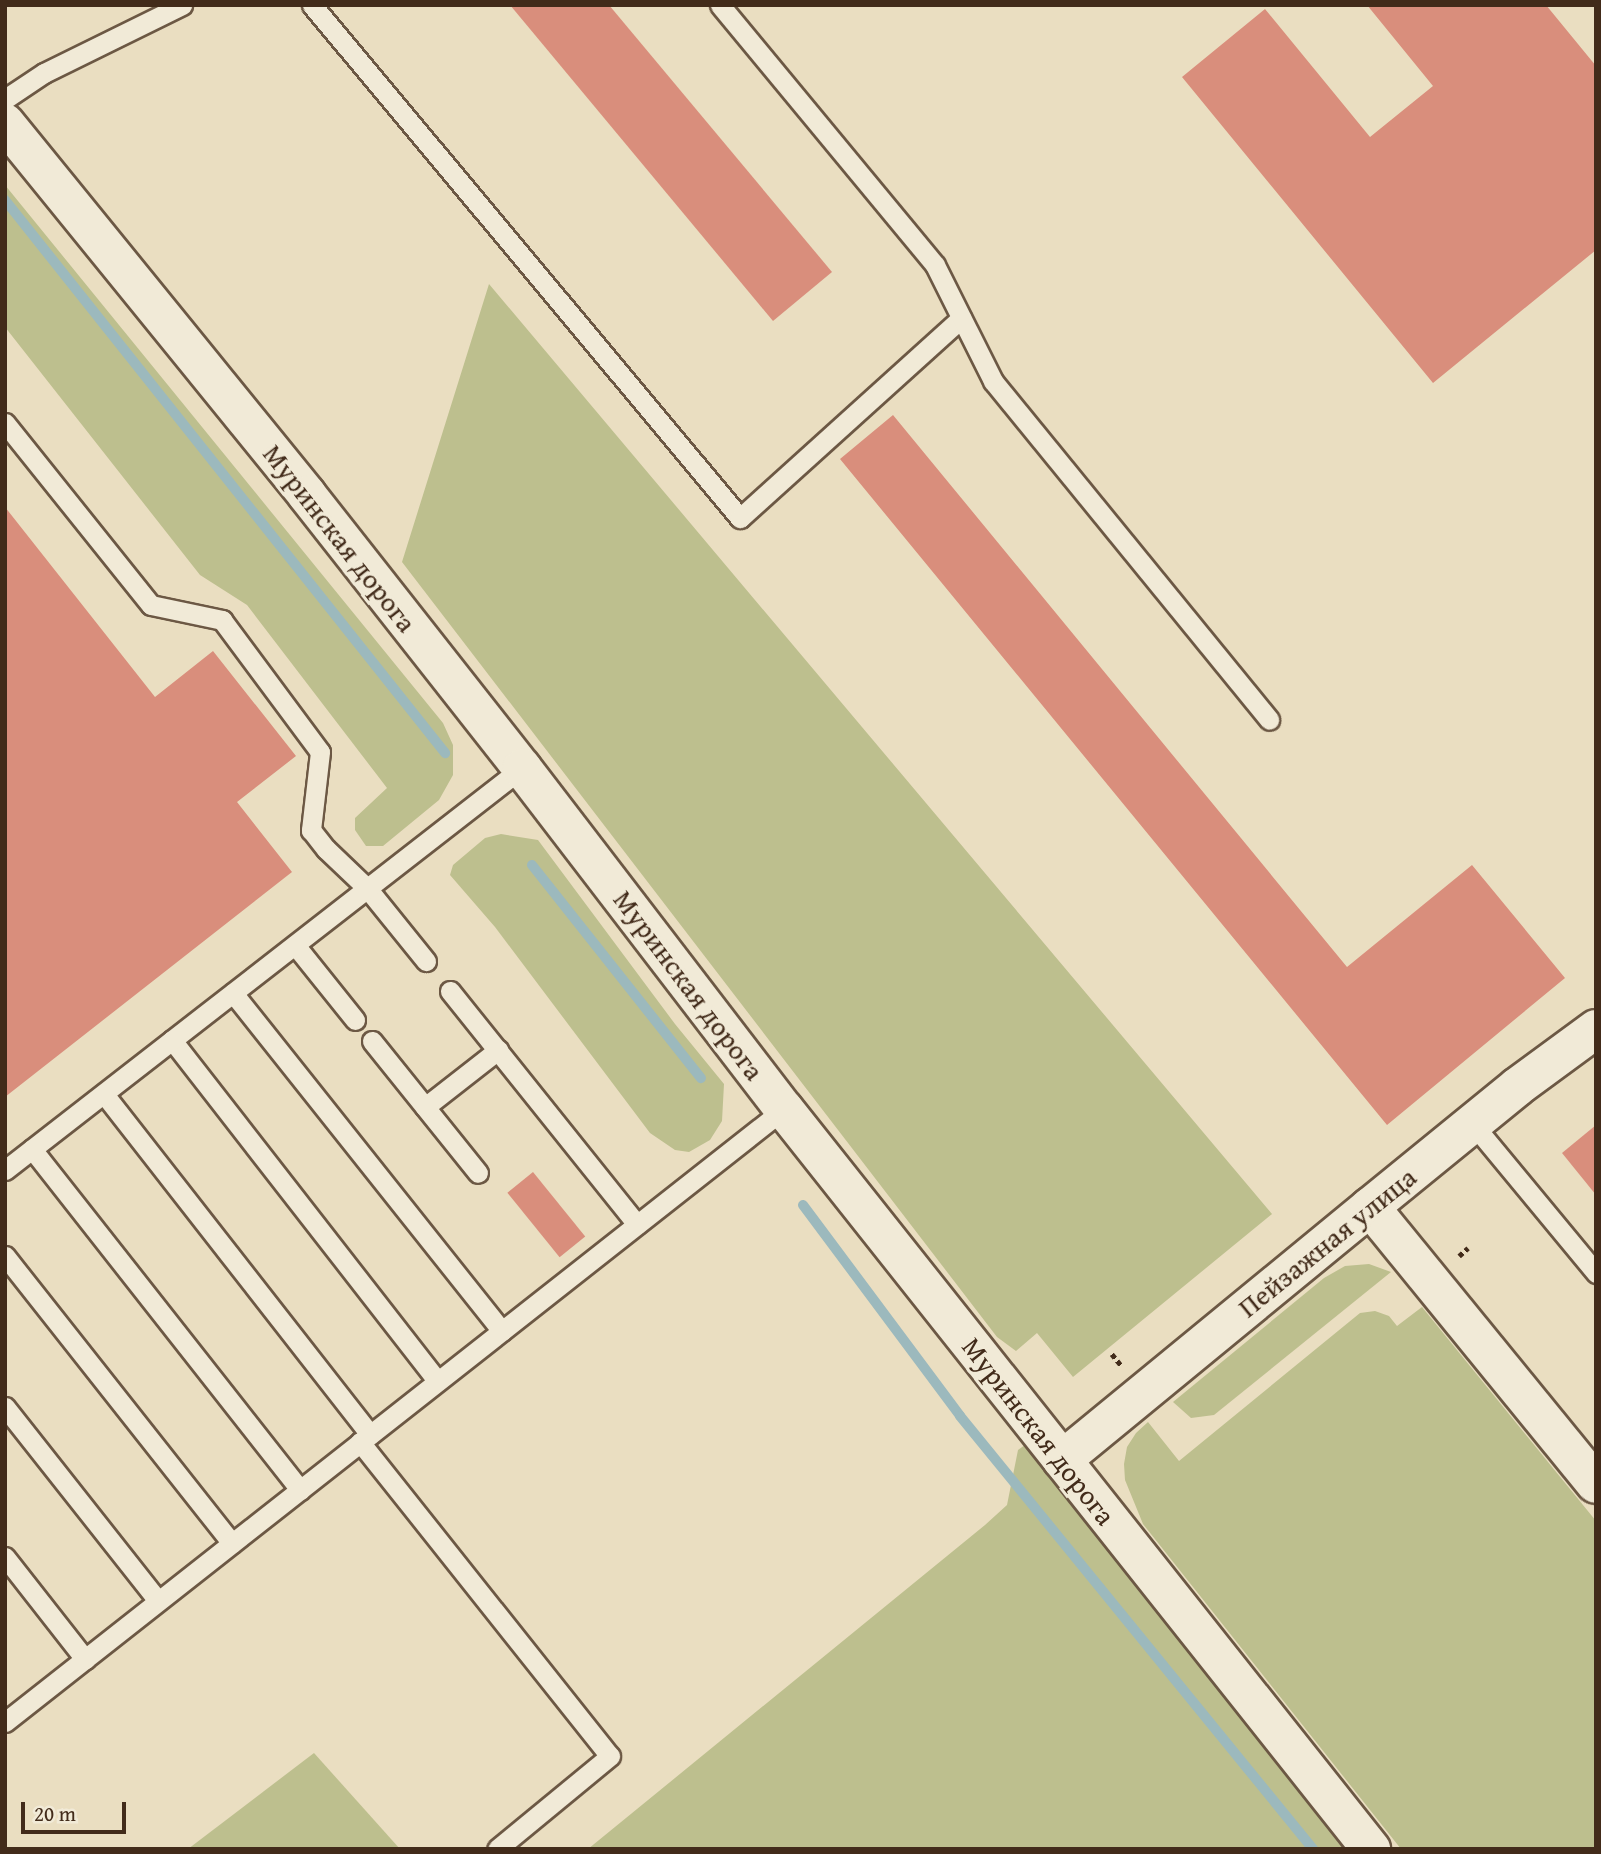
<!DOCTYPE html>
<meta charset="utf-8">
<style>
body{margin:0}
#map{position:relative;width:1601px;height:1854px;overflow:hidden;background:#eadec1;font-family:"Gentium Book Plus",serif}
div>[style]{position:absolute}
.green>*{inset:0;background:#bdbf8e}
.stream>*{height:10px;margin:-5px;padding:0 5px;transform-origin:5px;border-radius:5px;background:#9cb9bd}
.building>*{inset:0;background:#d98e7c;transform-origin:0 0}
.path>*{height:4.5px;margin-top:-2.25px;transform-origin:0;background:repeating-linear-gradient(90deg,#422b1a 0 5px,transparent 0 8.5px)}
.roads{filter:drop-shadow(2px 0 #6c5844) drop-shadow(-2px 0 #6c5844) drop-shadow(0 2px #6c5844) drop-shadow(0 -2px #6c5844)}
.service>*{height:19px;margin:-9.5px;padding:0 9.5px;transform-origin:9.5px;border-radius:9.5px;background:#f1ead7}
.minor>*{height:38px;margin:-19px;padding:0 19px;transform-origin:19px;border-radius:19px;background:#f1ead7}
.tertiary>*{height:38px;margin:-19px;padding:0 19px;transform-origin:19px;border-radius:19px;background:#f1ead7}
span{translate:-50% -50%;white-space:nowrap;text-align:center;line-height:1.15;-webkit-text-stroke:6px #f1ead7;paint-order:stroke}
.street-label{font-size:28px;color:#422b1a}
.frame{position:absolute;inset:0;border:7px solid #422b1a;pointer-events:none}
.scale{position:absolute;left:21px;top:1802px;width:105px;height:32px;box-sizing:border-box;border:4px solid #422b1a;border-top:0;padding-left:9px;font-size:21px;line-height:24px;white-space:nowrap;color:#422b1a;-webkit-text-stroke:5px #f1ead7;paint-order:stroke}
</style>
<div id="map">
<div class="green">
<i style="clip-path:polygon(5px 185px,443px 723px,453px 745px,453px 775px,439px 800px,383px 846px,366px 846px,355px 830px,355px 818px,387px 788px,247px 605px,200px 575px,5px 327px)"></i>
<i style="clip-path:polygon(489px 284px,1272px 1214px,1073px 1377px,1037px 1333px,1016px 1351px,997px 1337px,402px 562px)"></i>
<i style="clip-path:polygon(501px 834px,538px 840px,675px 1024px,724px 1084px,722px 1121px,710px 1140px,689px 1152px,675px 1150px,650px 1133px,495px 927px,450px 875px,453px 865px,485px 838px)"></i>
<i style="clip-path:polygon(1369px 1264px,1391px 1272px,1214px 1415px,1191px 1418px,1173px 1402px,1324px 1278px,1345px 1266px)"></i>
<i style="clip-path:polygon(1422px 1307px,1596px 1521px,1596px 1849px,1401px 1849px,1143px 1524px,1125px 1480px,1124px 1464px,1127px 1447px,1136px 1433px,1148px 1422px,1179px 1461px,1360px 1313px,1375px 1311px,1389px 1316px,1397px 1326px)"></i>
<i style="clip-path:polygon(1029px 1442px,1344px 1849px,588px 1849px,985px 1525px,1007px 1505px,1018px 1450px)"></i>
<i style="clip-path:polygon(314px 1753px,400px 1849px,188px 1849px)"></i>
</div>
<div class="stream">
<i style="left:5px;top:200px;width:707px;rotate:51.49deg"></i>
<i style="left:532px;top:865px;width:272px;rotate:51.6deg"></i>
<i style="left:803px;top:1205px;width:263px;rotate:53.3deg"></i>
<i style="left:960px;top:1416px;width:559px;rotate:50.81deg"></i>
</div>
<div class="building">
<i style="clip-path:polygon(510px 5px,609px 5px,832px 272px,773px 321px)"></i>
<i style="clip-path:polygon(1367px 5px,1546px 5px,1596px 66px,1596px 250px,1433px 383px,1182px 77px,1265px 9px,1370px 137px,1433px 86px)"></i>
<i style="clip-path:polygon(893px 415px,1347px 967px,1472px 865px,1565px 978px,1387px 1125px,840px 459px)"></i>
<i style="clip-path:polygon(5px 507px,155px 697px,213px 651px,296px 756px,237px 802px,292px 872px,5px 1097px)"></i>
<i style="clip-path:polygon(1596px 1125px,1596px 1195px,1562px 1153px)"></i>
<i style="left:533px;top:1172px;width:83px;height:33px;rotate:51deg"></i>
</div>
<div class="path">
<i style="left:1459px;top:1256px;width:12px;rotate:-42deg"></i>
<i style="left:1112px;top:1354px;width:14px;rotate:51deg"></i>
</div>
<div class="roads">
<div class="service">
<i style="left:312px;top:5px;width:668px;rotate:50.16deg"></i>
<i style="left:740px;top:518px;width:298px;rotate:-42.1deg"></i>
<i style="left:720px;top:5px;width:337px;rotate:50.4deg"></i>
<i style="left:935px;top:265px;width:130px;rotate:63.4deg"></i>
<i style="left:993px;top:381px;width:437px;rotate:50.8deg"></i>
<i style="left:5px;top:99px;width:47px;rotate:-33.7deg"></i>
<i style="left:44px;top:73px;width:154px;rotate:-26.2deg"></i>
<i style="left:5px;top:423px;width:233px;rotate:51.3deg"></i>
<i style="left:151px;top:605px;width:73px;rotate:11.9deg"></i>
<i style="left:222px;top:620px;width:164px;rotate:53.4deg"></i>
<i style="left:320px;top:752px;width:79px;rotate:96.6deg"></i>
<i style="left:311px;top:830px;width:24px;rotate:52deg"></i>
<i style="left:326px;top:849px;width:57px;rotate:43.6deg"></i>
<i style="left:367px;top:888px;width:94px;rotate:51.1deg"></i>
<i style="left:295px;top:945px;width:96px;rotate:51.3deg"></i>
<i style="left:450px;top:991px;width:299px;rotate:51.3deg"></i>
<i style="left:233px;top:993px;width:432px;rotate:51.5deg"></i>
<i style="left:172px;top:1040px;width:432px;rotate:52.1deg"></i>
<i style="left:372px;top:1041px;width:169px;rotate:51.2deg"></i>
<i style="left:104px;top:1094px;width:432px;rotate:52deg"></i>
<i style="left:425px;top:1107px;width:93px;rotate:-38deg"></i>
<i style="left:1472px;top:1123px;width:195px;rotate:50.4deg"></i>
<i style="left:32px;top:1149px;width:434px;rotate:51.8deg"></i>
<i style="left:5px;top:1170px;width:655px;rotate:-37.87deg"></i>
<i style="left:5px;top:1256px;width:366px;rotate:51.7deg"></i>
<i style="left:5px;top:1407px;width:247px;rotate:51.7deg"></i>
<i style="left:360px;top:1442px;width:401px;rotate:51.5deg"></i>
<i style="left:610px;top:1756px;width:146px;rotate:140.5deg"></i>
<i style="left:5px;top:1557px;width:130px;rotate:51.9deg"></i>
<i style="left:5px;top:1722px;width:991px;rotate:-38.2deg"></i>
</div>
<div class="minor">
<i style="left:1370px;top:1207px;width:190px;rotate:-39.2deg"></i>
<i style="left:1517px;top:1087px;width:98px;rotate:-36.3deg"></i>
</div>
<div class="tertiary">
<i style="left:5px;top:123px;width:479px;rotate:50.9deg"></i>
<i style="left:307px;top:495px;width:347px;rotate:51.8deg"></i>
<i style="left:522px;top:768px;width:430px;rotate:52.5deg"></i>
<i style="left:784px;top:1109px;width:945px;rotate:51.58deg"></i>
<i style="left:1062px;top:1460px;width:399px;rotate:-39.4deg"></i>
<i style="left:1370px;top:1207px;width:357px;rotate:50.8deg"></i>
</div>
</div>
<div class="street-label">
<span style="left:340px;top:538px;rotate:52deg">Муринская дорога</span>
<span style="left:689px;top:985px;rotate:53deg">Муринская дорога</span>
<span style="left:1327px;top:1242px;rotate:-39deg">Пейзажная улица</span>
<span style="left:1039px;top:1431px;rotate:52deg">Муринская дорога</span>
</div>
<div class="frame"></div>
<div class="scale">20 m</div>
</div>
